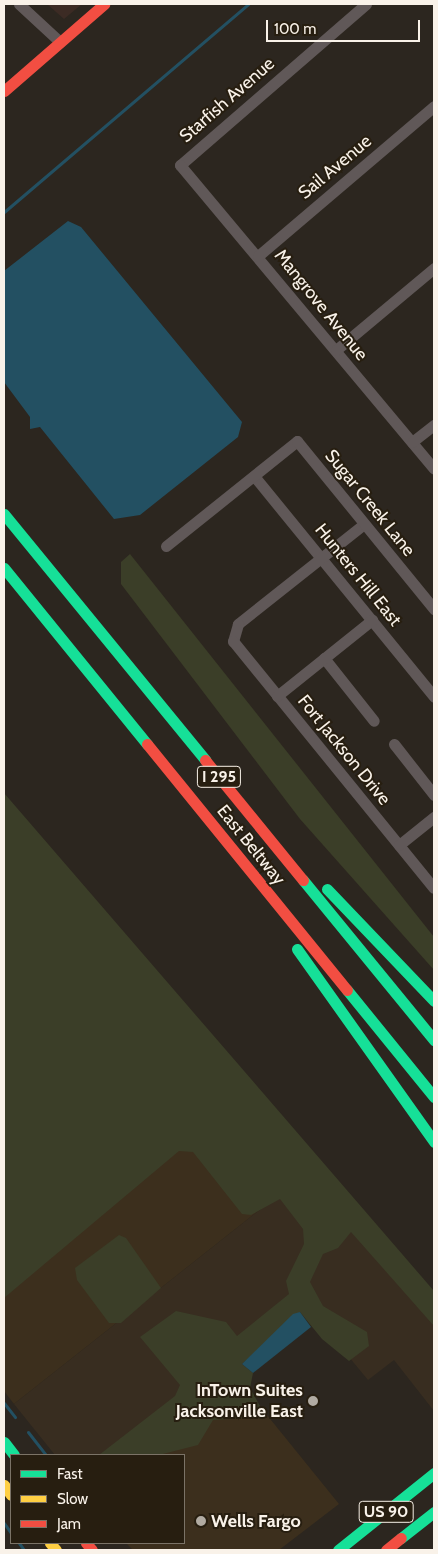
<!DOCTYPE html>
<style>
body{margin:0}
#map{position:relative;width:438px;height:1554px;overflow:hidden;background:#2c261f;font-family:Cabin,sans-serif}
div>[style]{position:absolute}
.built>*{inset:0;background:#3c2f1d}
.industrial>*{inset:0;background:#382d20}
.education>*{inset:0;background:#3c2b24}
.green>*{inset:0;background:#3b3e28}
.water>*{inset:0;background:#235062}
.stream>*{height:3px;margin:-1.5px;padding:0 1.5px;transform-origin:1.5px;border-radius:1.5px;background:#235062}
.street>*{height:11px;margin:-5.5px;padding:0 5.5px;transform-origin:5.5px;border-radius:5.5px;background:#605858}
.fast>*{height:11px;margin:-5.5px;padding:0 5.5px;transform-origin:5.5px;border-radius:5.5px;background:#16e098}
.slow>*{height:11px;margin:-5.5px;padding:0 5.5px;transform-origin:5.5px;border-radius:5.5px;background:#ffcf43}
.jam>*{height:11px;margin:-5.5px;padding:0 5.5px;transform-origin:5.5px;border-radius:5.5px;background:#f24e42}
.dots>*{width:14px;height:14px;translate:-50% -50%;box-sizing:border-box;border:2px solid #271e10;border-radius:50%}
span{translate:-50% -50%;white-space:nowrap;text-align:center;line-height:1.15;-webkit-text-stroke:4px #271e10;paint-order:stroke}
.shield-label span{padding:1px 4px;background:#271e10;border:1px solid;border-radius:4px;-webkit-text-stroke-width:0}
.shield-label{font-size:16px;color:#f9f2e9;font-weight:700}
.street-label{font-size:18px;color:#f9f2e9}
.poi-label{font-size:18px;color:#f9f2e9;font-weight:700}
.right{translate:-100% -50%;text-align:right}
.left{translate:0 -50%;text-align:left}
.frame{position:absolute;inset:0;border:5px solid #f9f2e9;pointer-events:none}
.legend{position:absolute;left:10px;top:1454px;width:175px;height:90px;box-sizing:border-box;background:#271e10;border:1px solid #7b7367;margin:0;padding:6px 9px;list-style:none;font-size:15px;color:#f9f2e9}
.legend li{display:flex;align-items:center;gap:10px;height:25px}
.legend b{width:25px;border:1px solid #7b7367}
.scale{position:absolute;left:266px;top:20px;width:154px;height:22px;box-sizing:border-box;border:2px solid #f9f2e9;border-top:0;padding-left:6px;font-size:15px;line-height:18px;white-space:nowrap;color:#f9f2e9;-webkit-text-stroke:4px #271e10;paint-order:stroke}
</style>
<div id="map">
<div class="built">
<i style="clip-path:polygon(217px 1048px,309px 1171px,14px 1404px,4px 1391px,4px 1218px)"></i>
<i style="clip-path:polygon(224px 1362px,339px 1504px,279px 1550px,133px 1550px,126px 1543px,184px 1543px,184px 1455px,109px 1455px)"></i>
</div>
<div class="industrial">
<i style="clip-path:polygon(309px 1171px,434px 1308px,434px 1411px,394px 1360px,368px 1380px,301px 1299px,109px 1455px,55px 1455px,14px 1404px)"></i>
</div>
<div class="education">
<i style="clip-path:polygon(47px 4px,82px 4px,64px 19px)"></i>
</div>
<div class="green">
<i style="clip-path:polygon(130px 554px,434px 937px,434px 970px,300px 819px,121px 584px,121px 562px)"></i>
<i style="clip-path:polygon(4px 793px,434px 1291px,434px 1326px,351px 1232px,338px 1248px,323px 1254px,310px 1282px,323px 1306px,367px 1332px,369px 1346px,349px 1361px,322px 1339px,300px 1312px,242px 1364px,253px 1373px,250px 1388px,260px 1406px,246px 1418px,213px 1420px,198px 1445px,159px 1455px,99px 1455px,175px 1396px,180px 1385px,140px 1337px,176px 1311px,226px 1322px,237px 1336px,289px 1294px,286px 1281px,304px 1244px,303px 1229px,280px 1199px,251px 1215px,242px 1214px,193px 1152px,179px 1151px,4px 1298px)"></i>
<i style="clip-path:polygon(119px 1235px,126px 1238px,161px 1288px,121px 1323px,109px 1323px,77px 1280px,75px 1268px)"></i>
</div>
<div class="water">
<i style="clip-path:polygon(68px 221px,81px 227px,242px 422px,238px 437px,140px 515px,114px 519px,40px 427px,30px 429px,30px 417px,4px 382px,4px 271px)"></i>
<i style="clip-path:polygon(300px 1312px,311px 1327px,253px 1373px,242px 1364px,293px 1314px)"></i>
</div>
<div class="stream">
<i style="left:4px;top:212px;width:321px;rotate:-40.4deg"></i>
<i style="left:4px;top:1403px;width:18px;rotate:52deg"></i>
<i style="left:28px;top:1432px;width:29px;rotate:52deg"></i>
<i style="left:4px;top:1523px;width:12px;rotate:55deg"></i>
<i style="left:19px;top:1543px;width:9px;rotate:54deg"></i>
</div>
<div class="street">
<i style="left:19px;top:4px;width:56px;rotate:42.8deg"></i>
<i style="left:366px;top:4px;width:246px;rotate:139.1deg"></i>
<i style="left:180px;top:165px;width:396px;rotate:50.1deg"></i>
<i style="left:258px;top:256px;width:231px;rotate:-40.4deg"></i>
<i style="left:336px;top:350px;width:128px;rotate:-39.9deg"></i>
<i style="left:412px;top:442px;width:28px;rotate:-38deg"></i>
<i style="left:254px;top:476px;width:285px;rotate:50.8deg"></i>
<i style="left:364px;top:524px;width:161px;rotate:141.6deg"></i>
<i style="left:238px;top:624px;width:18px;rotate:106deg"></i>
<i style="left:233px;top:641px;width:318px;rotate:50.9deg"></i>
<i style="left:166px;top:546px;width:168px;rotate:-38.7deg"></i>
<i style="left:297px;top:441px;width:217px;rotate:50.8deg"></i>
<i style="left:324px;top:658px;width:80px;rotate:51.6deg"></i>
<i style="left:277px;top:696px;width:122px;rotate:-38.7deg"></i>
<i style="left:394px;top:744px;width:65px;rotate:51.9deg"></i>
<i style="left:399px;top:845px;width:45px;rotate:-38.7deg"></i>
</div>
<div class="fast">
<i style="left:4px;top:514px;width:318px;rotate:50.7deg"></i>
<i style="left:4px;top:568px;width:227px;rotate:50.9deg"></i>
<i style="left:303px;top:880px;width:207px;rotate:50.7deg"></i>
<i style="left:327px;top:889px;width:155px;rotate:46.3deg"></i>
<i style="left:297px;top:949px;width:237px;rotate:54.6deg"></i>
<i style="left:347px;top:990px;width:138px;rotate:50.9deg"></i>
<i style="left:4px;top:1442px;width:16px;rotate:52deg"></i>
<i style="left:401px;top:1538px;width:42px;rotate:-38.2deg"></i>
<i style="left:338px;top:1550px;width:123px;rotate:-38.7deg"></i>
</div>
<div class="slow">
<i style="left:4px;top:1485px;width:12px;rotate:55deg"></i>
<i style="left:50px;top:1543px;width:9px;rotate:49deg"></i>
</div>
<div class="jam">
<i style="left:4px;top:91px;width:133px;rotate:-41deg"></i>
<i style="left:147px;top:744px;width:317px;rotate:50.9deg"></i>
<i style="left:205px;top:760px;width:155px;rotate:50.8deg"></i>
<i style="left:86px;top:1543px;width:9px;rotate:49deg"></i>
<i style="left:386px;top:1550px;width:19px;rotate:-39deg"></i>
</div>
<div class="dots">
<i style="left:313px;top:1401px;background:#b1aba2"></i>
<i style="left:201px;top:1521px;background:#b1aba2"></i>
</div>
<div class="shield-label">
<span style="left:219px;top:777px">I 295</span>
<span style="left:386px;top:1512px">US 90</span>
</div>
<div class="street-label">
<span style="left:227px;top:100px;rotate:-41deg">Starfish Avenue</span>
<span style="left:335px;top:167px;rotate:-40deg">Sail Avenue</span>
<span style="left:321px;top:305px;rotate:51deg">Mangrove Avenue</span>
<span style="left:370px;top:503px;rotate:51deg">Sugar Creek Lane</span>
<span style="left:358px;top:575px;rotate:51deg">Hunters Hill East</span>
<span style="left:344px;top:750px;rotate:51deg">Fort Jackson Drive</span>
<span style="left:251px;top:845px;rotate:51deg">East Beltway</span>
</div>
<div class="poi-label">
<span class="right" style="left:303px;top:1401px">InTown Suites<br>Jacksonville East</span>
<span class="left" style="left:211px;top:1521px">Wells Fargo</span>
</div>
<div class="frame"></div>
<ul class="legend">
<li><b style="height:6px;background:#16e098"></b>Fast</li>
<li><b style="height:6px;background:#ffcf43"></b>Slow</li>
<li><b style="height:6px;background:#f24e42"></b>Jam</li>
</ul>
<div class="scale">100 m</div>
</div>
